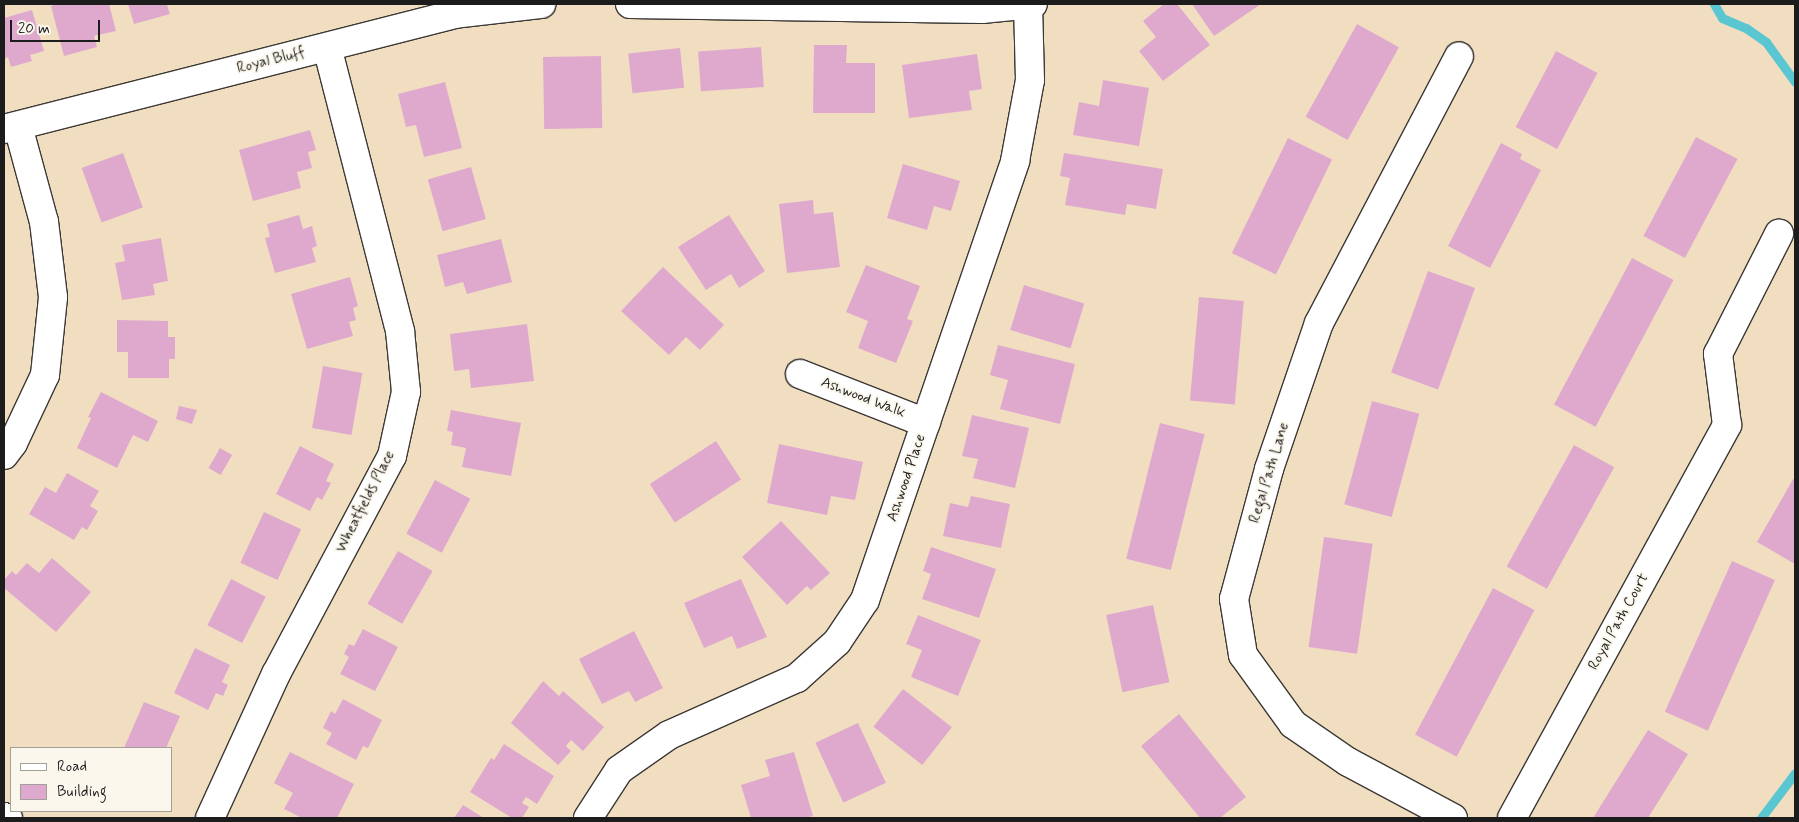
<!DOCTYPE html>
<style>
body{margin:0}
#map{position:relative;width:1799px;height:822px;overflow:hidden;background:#f1dec0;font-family:Mynerve,sans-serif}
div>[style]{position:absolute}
.stream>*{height:9px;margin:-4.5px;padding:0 4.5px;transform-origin:4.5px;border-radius:4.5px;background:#5ac6d1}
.building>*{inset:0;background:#dfa9ce;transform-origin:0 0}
.roads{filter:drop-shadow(1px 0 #3c3935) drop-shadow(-1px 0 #3c3935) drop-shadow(0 1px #3c3935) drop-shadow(0 -1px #3c3935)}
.minor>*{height:28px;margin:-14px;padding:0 14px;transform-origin:14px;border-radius:14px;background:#fff}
span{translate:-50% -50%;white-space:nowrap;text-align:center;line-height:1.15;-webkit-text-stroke:4px #fbf7ec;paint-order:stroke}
.street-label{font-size:15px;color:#1c1c1c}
.frame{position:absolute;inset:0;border:5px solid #1c1c1c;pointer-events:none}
.legend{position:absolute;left:10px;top:747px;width:162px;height:65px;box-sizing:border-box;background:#fbf7ec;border:1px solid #a29f99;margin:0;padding:6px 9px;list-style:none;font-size:15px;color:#1c1c1c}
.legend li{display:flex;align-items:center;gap:10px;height:25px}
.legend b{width:25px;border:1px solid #a29f99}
.scale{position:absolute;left:10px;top:20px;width:90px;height:22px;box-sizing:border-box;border:2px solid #1c1c1c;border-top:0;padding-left:6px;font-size:15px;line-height:18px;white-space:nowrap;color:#1c1c1c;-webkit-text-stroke:4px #fbf7ec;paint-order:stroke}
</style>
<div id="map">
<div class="stream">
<i style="left:1714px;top:4px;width:16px;rotate:60deg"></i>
<i style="left:1722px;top:18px;width:26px;rotate:23deg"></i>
<i style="left:1746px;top:28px;width:24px;rotate:35deg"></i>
<i style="left:1766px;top:42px;width:49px;rotate:54.1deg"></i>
<i style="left:1761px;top:818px;width:56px;rotate:-52.9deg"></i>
</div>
<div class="building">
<i style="clip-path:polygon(58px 4px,109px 4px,116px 31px,94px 36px,97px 47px,64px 56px,51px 6px)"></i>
<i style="clip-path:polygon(128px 4px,171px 4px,167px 5px,170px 14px,134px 24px)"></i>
<i style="clip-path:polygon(1164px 4px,1177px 4px,1210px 45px,1163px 81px,1139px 51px,1156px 37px,1143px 21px)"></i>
<i style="clip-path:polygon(1192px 4px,1261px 4px,1214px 36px)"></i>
<i style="clip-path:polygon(32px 10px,44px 51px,30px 55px,32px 61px,11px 67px,8px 57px,4px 59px,4px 18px)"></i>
<i style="left:1357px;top:24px;width:48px;height:106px;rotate:29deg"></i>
<i style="clip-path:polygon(814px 45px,847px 45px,846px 63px,875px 63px,875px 113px,813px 113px)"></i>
<i style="left:761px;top:47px;width:40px;height:63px;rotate:86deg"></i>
<i style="left:680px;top:48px;width:40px;height:52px;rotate:84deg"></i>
<i style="left:1556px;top:51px;width:47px;height:86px;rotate:28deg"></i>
<i style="clip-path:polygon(977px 54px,982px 89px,969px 91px,972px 110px,909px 118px,902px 65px)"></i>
<i style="left:601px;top:56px;width:72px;height:58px;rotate:89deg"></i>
<i style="clip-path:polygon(1103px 80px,1149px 88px,1139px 146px,1073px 135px,1079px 102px,1099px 106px)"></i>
<i style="clip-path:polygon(445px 82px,462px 148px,424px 157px,416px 125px,406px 127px,398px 94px)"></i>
<i style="clip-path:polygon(310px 130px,316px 150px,308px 152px,312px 168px,297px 172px,301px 188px,253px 201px,239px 150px)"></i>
<i style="left:1696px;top:137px;width:47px;height:112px;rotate:28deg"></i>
<i style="left:1288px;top:138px;width:49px;height:128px;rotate:26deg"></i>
<i style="clip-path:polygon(1501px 143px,1522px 154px,1520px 159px,1541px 170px,1490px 268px,1448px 246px)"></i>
<i style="left:123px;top:153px;width:58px;height:44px;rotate:70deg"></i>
<i style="clip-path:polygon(1064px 153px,1163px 169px,1156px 209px,1127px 204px,1125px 215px,1065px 205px,1070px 178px,1060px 176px)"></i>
<i style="clip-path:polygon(903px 164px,960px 181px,951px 211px,934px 206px,927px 230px,887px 218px)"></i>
<i style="left:471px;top:167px;width:54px;height:45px;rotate:74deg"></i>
<i style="clip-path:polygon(813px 200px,814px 214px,833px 212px,840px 267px,787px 273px,779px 204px)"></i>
<i style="clip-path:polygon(299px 215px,303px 229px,312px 226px,317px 246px,312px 248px,316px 262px,275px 273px,265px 238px,270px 237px,267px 224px)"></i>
<i style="clip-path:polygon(729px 215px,765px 271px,739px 288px,731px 274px,706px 290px,678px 247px)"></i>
<i style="clip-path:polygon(161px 238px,168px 281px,153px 284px,155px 295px,122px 300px,115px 263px,125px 261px,122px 245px)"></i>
<i style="clip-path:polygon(501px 239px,512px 282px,467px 294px,463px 282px,445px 287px,437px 255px)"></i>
<i style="left:1632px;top:258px;width:47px;height:166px;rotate:28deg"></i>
<i style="clip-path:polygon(866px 265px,920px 286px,907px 319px,913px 321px,896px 363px,858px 348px,868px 321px,846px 312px)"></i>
<i style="clip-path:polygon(663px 267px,724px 325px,700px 350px,686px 337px,669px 355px,621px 311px)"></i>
<i style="left:1428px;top:271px;width:50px;height:108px;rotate:20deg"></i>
<i style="clip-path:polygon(350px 277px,358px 306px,353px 308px,356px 320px,349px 322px,353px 336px,307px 349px,291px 294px)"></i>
<i style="left:1024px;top:285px;width:63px;height:47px;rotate:17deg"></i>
<i style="left:1199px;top:297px;width:45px;height:104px;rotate:5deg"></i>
<i style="clip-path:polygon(117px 320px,168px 321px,168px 337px,175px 337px,175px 359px,169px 359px,169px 378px,128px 378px,128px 352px,117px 352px)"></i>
<i style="clip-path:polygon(527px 324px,534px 381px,471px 388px,469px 369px,454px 371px,450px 334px)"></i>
<i style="clip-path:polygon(998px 345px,1075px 364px,1060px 424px,1000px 409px,1008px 380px,990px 375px)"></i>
<i style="left:323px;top:366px;width:40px;height:63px;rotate:10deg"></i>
<i style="clip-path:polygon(101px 392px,158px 421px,148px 442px,133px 435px,117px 468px,77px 448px,91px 418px,88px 417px)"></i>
<i style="left:1372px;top:401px;width:49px;height:107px;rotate:15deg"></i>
<i style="clip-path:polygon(179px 406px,197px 410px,192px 424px,176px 419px)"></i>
<i style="clip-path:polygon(451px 410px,521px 423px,511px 476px,462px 467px,466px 448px,451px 445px,453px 432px,447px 431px)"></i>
<i style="clip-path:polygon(972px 415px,1029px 428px,1015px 488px,973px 478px,978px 459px,962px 456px)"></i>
<i style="left:1160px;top:423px;width:46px;height:140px;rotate:14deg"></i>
<i style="left:716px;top:441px;width:46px;height:79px;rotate:57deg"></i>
<i style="clip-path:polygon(779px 444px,863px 462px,855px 500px,831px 496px,827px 515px,767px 503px)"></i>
<i style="left:1574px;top:445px;width:46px;height:139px;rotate:29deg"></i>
<i style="clip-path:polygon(300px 446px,334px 464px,326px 481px,331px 483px,322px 500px,317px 497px,310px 511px,276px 494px)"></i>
<i style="left:220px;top:448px;width:14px;height:23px;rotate:30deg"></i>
<i style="clip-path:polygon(67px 473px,99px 491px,90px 506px,98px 511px,87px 530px,82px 527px,74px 540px,29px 514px,45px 487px,56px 493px)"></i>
<i style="clip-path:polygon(1795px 476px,1795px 564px,1757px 542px)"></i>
<i style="left:435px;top:480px;width:40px;height:61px;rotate:28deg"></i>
<i style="clip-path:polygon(971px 496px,1010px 504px,1001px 548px,943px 536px,950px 503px,968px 507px)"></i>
<i style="left:264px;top:512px;width:41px;height:56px;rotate:25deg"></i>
<i style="clip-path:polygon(781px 521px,830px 573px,811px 590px,807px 586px,787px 605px,742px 557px)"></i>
<i style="left:1324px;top:537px;width:49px;height:111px;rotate:8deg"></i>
<i style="clip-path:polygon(931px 547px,996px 569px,979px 618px,922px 599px,931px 574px,923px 571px)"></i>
<i style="left:398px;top:551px;width:40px;height:61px;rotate:30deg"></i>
<i style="clip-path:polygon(52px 558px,91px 592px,56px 632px,4px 588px,4px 580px,12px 571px,16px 575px,27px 563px,39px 573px)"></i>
<i style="left:1732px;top:561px;width:47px;height:165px;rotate:24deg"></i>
<i style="left:231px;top:579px;width:39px;height:52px;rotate:27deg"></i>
<i style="clip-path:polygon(741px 579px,767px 637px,737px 649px,732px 636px,704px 648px,684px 603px)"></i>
<i style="left:1493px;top:588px;width:47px;height:166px;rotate:28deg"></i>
<i style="left:1153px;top:605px;width:79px;height:48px;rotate:78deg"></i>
<i style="clip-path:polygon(918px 615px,981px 640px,958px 696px,911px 677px,922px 650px,906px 644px)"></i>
<i style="clip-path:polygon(363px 629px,398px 647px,375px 691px,340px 674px,349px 657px,344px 654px,349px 644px,354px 646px)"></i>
<i style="clip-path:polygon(634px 631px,663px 688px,635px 702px,629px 691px,602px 704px,579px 659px)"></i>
<i style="clip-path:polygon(195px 648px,230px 665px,222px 682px,228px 685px,223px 696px,216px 693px,208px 710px,174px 693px)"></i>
<i style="clip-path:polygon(543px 681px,559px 696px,563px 691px,604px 727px,583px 751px,571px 740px,566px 746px,571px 751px,558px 765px,511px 723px)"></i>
<i style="left:903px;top:689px;width:62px;height:48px;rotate:38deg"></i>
<i style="clip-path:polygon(343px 699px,382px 720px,368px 748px,363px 746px,356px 760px,326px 744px,332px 733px,323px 728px,331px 711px,335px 714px)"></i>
<i style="clip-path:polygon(144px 702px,180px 716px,166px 748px,124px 748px)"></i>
<i style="clip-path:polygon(1179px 714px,1246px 797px,1220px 818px,1200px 818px,1141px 746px)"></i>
<i style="left:858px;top:723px;width:66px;height:47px;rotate:65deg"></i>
<i style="clip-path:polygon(1648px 730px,1688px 754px,1648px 818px,1593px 818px)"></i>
<i style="clip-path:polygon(504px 744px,554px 776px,537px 804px,526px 797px,522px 803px,529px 807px,522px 818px,512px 818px,470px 792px,491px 758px,494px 760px)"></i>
<i style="clip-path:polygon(290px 752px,354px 784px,337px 818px,302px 818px,284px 809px,293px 793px,274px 783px)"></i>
<i style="clip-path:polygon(794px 752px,813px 816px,804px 818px,751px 818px,741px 785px,770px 776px,765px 760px)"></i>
<i style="clip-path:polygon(463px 805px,484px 818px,454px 818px)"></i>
</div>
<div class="roads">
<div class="minor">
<i style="left:630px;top:4px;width:352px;rotate:0.8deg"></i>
<i style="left:982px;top:9px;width:51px;rotate:-5.6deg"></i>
<i style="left:4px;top:129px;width:464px;rotate:-14.3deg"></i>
<i style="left:454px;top:14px;width:88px;rotate:-6.6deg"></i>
<i style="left:800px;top:374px;width:135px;rotate:21.3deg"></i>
<i style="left:4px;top:455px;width:15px;rotate:-53deg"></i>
<i style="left:13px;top:443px;width:75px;rotate:-64.8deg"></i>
<i style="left:45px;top:375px;width:78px;rotate:-84.1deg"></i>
<i style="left:53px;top:297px;width:76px;rotate:-96.8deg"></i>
<i style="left:44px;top:222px;width:99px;rotate:-105.2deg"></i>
<i style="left:4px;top:817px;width:4px;rotate:14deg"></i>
<i style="left:210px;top:818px;width:158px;rotate:-65.4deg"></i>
<i style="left:276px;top:674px;width:247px;rotate:-62deg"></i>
<i style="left:392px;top:456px;width:66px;rotate:-77.7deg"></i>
<i style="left:406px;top:392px;width:61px;rotate:-95.6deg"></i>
<i style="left:400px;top:331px;width:293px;rotate:-104.4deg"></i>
<i style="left:588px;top:818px;width:57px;rotate:-57.1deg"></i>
<i style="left:619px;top:770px;width:61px;rotate:-35deg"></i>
<i style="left:669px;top:735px;width:140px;rotate:-24deg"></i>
<i style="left:797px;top:678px;width:54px;rotate:-42deg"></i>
<i style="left:837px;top:642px;width:50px;rotate:-56.3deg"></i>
<i style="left:865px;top:600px;width:464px;rotate:-71.1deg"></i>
<i style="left:1015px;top:161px;width:82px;rotate:-79.5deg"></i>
<i style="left:1030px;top:80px;width:75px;rotate:-91.5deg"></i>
<i style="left:1453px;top:818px;width:119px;rotate:-151.9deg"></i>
<i style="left:1348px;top:762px;width:67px;rotate:-145.4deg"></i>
<i style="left:1293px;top:724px;width:85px;rotate:-125.9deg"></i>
<i style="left:1243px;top:655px;width:57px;rotate:-99.1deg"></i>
<i style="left:1234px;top:599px;width:135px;rotate:-74.9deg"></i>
<i style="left:1269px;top:469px;width:154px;rotate:-71.1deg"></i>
<i style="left:1319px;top:323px;width:301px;rotate:-62.3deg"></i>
<i style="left:1512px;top:818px;width:448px;rotate:-61.3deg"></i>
<i style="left:1727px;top:425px;width:72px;rotate:-97.2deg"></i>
<i style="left:1718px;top:354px;width:135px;rotate:-63.1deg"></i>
</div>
</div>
<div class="street-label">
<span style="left:271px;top:61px;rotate:-14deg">Royal Bluff</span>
<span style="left:863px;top:398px;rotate:21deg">Ashwood Walk</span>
<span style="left:1270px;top:473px;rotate:-73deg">Regal Path Lane</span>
<span style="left:907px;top:478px;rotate:-71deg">Ashwood Place</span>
<span style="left:366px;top:502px;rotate:-63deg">Wheatfields Place</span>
<span style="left:1619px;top:622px;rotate:-61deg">Royal Path Court</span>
</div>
<div class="frame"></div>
<ul class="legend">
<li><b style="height:6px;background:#fff"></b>Road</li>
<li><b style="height:14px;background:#dfa9ce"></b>Building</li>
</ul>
<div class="scale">20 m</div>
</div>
